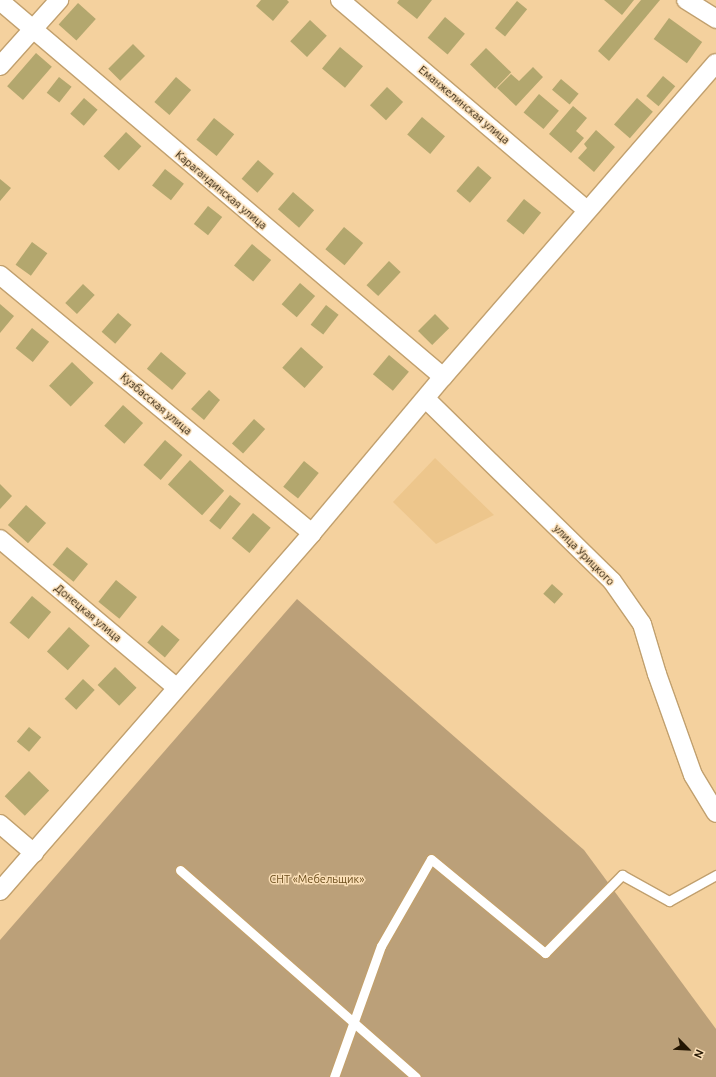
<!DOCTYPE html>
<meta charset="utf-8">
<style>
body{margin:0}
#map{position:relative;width:716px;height:1077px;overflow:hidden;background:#f4d19e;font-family:Ubuntu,sans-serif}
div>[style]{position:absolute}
.built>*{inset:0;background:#edc68c}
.green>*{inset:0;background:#bba079}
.building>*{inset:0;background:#b3a76e;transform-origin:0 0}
.roads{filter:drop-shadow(1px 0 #c1a06e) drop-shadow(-1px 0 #c1a06e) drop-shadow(0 1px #c1a06e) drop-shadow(0 -1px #c1a06e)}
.lane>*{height:9px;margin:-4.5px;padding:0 4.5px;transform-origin:4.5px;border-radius:4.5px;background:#fff}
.street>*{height:18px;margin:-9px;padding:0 9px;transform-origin:9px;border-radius:9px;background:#fff}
span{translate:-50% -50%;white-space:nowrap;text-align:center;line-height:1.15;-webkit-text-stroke:3px #fbdfb7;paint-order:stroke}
.street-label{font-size:11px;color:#231603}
.park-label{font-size:11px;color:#6b4d1c}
.north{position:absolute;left:668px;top:1029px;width:40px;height:40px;-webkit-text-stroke:3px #fbdfb7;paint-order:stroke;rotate:114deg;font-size:11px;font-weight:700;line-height:16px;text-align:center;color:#231603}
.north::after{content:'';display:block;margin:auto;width:14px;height:18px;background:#231603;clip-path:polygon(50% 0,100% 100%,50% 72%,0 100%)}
</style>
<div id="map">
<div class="built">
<i style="clip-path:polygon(435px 458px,494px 515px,436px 544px,393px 502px)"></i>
</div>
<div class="green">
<i style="clip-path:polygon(297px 599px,584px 850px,716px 1029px,716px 1077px,0 1077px,0 940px)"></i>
</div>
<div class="building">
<i style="clip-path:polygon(261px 0,287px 0,289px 2px,273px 21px,256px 6px)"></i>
<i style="clip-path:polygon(399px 0,432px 0,417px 19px,397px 3px)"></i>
<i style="clip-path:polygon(604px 0,634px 0,622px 15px)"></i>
<i style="clip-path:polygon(641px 0,660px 0,609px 61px,598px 51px)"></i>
<i style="left:517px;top:1px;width:13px;height:35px;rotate:39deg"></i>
<i style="left:78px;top:3px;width:24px;height:29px;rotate:42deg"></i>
<i style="left:445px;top:17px;width:26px;height:27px;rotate:40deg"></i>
<i style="left:669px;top:18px;width:41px;height:26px;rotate:36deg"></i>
<i style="left:310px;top:20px;width:23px;height:29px;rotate:43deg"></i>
<i style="left:133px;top:44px;width:17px;height:35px;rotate:45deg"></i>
<i style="left:340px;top:47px;width:30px;height:28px;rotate:40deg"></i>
<i style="left:486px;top:48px;width:35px;height:23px;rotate:44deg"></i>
<i style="left:36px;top:53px;width:21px;height:44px;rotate:41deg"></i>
<i style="clip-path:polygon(533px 67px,543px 77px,516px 106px,497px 88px,511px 74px,519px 81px)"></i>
<i style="left:663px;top:76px;width:16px;height:26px;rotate:40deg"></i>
<i style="left:59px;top:77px;width:16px;height:20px;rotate:38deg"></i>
<i style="left:176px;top:77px;width:20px;height:33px;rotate:41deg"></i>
<i style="left:561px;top:79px;width:23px;height:14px;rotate:40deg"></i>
<i style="left:387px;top:87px;width:22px;height:25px;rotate:43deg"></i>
<i style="left:539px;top:94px;width:26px;height:24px;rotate:40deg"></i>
<i style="left:84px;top:98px;width:18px;height:21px;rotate:41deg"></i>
<i style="left:637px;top:98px;width:21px;height:35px;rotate:41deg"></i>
<i style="clip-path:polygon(573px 106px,587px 118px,576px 131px,584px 138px,571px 153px,549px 134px)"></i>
<i style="left:422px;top:117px;width:30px;height:23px;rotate:40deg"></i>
<i style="left:214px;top:118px;width:26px;height:28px;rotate:39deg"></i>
<i style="clip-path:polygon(596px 130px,615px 147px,594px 172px,578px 158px,587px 148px,584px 144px)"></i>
<i style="left:126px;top:132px;width:21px;height:33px;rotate:43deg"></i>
<i style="left:258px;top:160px;width:21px;height:25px;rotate:41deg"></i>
<i style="left:478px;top:166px;width:18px;height:33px;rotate:41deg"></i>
<i style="left:165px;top:169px;width:24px;height:21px;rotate:38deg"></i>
<i style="clip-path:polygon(0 179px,11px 188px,0 201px)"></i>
<i style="left:293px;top:192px;width:28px;height:23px;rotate:41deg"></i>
<i style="left:524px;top:199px;width:22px;height:28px;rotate:39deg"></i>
<i style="left:208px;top:206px;width:18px;height:23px;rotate:38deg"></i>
<i style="left:344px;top:227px;width:25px;height:29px;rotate:40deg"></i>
<i style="left:32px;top:242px;width:19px;height:28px;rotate:36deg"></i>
<i style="left:252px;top:244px;width:25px;height:28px;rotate:40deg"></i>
<i style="left:389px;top:261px;width:16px;height:33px;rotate:43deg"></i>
<i style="left:300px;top:283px;width:20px;height:28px;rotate:41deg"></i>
<i style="left:83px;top:284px;width:16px;height:26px;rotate:43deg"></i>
<i style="clip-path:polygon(0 304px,14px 316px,0 333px)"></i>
<i style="left:326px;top:305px;width:16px;height:25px;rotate:38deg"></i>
<i style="left:118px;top:313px;width:18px;height:25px;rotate:41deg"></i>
<i style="left:435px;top:314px;width:20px;height:24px;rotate:45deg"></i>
<i style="left:32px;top:328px;width:22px;height:26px;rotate:39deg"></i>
<i style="left:301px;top:347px;width:30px;height:28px;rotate:42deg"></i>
<i style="left:161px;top:352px;width:33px;height:22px;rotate:40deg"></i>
<i style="left:389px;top:355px;width:26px;height:25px;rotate:40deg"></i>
<i style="left:72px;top:362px;width:30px;height:33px;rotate:44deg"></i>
<i style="clip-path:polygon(209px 390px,220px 400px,204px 420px,191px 409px)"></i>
<i style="left:123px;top:405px;width:27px;height:28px;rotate:42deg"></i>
<i style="left:254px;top:419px;width:15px;height:33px;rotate:42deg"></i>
<i style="left:165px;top:440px;width:23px;height:33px;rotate:41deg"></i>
<i style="left:190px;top:460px;width:46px;height:33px;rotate:42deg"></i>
<i style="left:304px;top:461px;width:19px;height:33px;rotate:39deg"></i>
<i style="clip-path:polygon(0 484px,12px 496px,0 509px)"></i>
<i style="left:230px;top:495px;width:14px;height:33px;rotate:39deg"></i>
<i style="left:26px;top:505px;width:27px;height:27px;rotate:42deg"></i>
<i style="left:253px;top:513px;width:23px;height:33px;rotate:40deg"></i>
<i style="left:67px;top:547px;width:27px;height:23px;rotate:39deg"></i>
<i style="left:116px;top:580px;width:27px;height:28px;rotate:39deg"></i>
<i style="left:552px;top:584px;width:15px;height:13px;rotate:42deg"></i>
<i style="left:32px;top:596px;width:25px;height:35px;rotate:40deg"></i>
<i style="left:162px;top:625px;width:23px;height:23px;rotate:40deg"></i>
<i style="left:69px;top:627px;width:28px;height:33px;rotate:42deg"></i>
<i style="left:115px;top:667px;width:30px;height:25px;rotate:44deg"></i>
<i style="left:83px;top:679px;width:16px;height:27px;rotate:43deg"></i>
<i style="left:29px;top:727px;width:16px;height:19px;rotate:40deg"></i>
<i style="left:29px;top:771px;width:28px;height:35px;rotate:44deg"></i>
</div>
<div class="roads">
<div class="lane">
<i style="left:180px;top:870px;width:314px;rotate:41.3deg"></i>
<i style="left:334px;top:1077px;width:139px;rotate:-70.3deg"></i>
<i style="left:381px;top:946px;width:100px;rotate:-60.1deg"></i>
<i style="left:431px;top:859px;width:148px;rotate:39.5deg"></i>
<i style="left:545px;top:953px;width:110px;rotate:-45.4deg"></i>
<i style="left:622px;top:875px;width:54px;rotate:29deg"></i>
<i style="left:669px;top:901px;width:54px;rotate:-29deg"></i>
</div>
<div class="street">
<i style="left:340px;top:0;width:324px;rotate:40.4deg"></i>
<i style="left:686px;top:0;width:36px;rotate:32deg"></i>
<i style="left:0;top:1px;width:581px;rotate:40.32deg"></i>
<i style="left:0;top:66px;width:89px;rotate:-48.2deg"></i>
<i style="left:0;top:275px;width:405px;rotate:39.6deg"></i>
<i style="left:426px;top:399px;width:260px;rotate:44.4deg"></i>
<i style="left:612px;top:581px;width:52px;rotate:55.1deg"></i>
<i style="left:642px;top:624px;width:52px;rotate:73.3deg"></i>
<i style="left:657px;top:674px;width:107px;rotate:70.4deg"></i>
<i style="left:693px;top:775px;width:44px;rotate:58.8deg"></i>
<i style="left:0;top:539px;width:230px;rotate:40.1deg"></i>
<i style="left:0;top:824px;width:45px;rotate:40.5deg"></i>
<i style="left:0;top:891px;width:475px;rotate:-48.9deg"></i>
<i style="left:312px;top:533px;width:204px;rotate:-50deg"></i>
<i style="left:443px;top:377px;width:416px;rotate:-49deg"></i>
</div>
</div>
<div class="street-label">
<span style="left:464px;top:105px;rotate:40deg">Еманжелинская улица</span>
<span style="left:221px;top:190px;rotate:40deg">Карагандинская улица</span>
<span style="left:156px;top:404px;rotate:40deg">Кузбасская улица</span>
<span style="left:584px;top:555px;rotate:45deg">улица Урицкого</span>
<span style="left:88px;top:613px;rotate:40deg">Донецкая улица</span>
</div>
<div class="park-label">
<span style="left:317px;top:879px">СНТ «Мебельщик»</span>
</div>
<div class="north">N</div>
</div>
